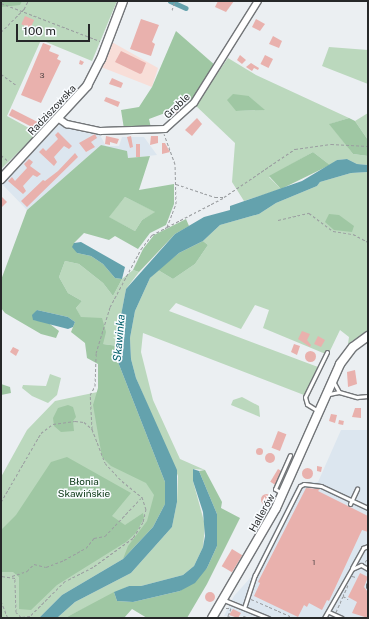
<!DOCTYPE html>
<meta charset="utf-8">
<style>
body{margin:0}
#map{position:relative;width:369px;height:619px;overflow:hidden;background:#ebeff2;font-family:"Public Sans",sans-serif}
div>[style]{position:absolute}
.commercial>*{inset:0;background:#f8ded8}
.built>*{inset:0;background:#dce6ef}
.green>*{inset:0;background:#bbd8bd}
.forest>*{inset:0;background:#9fc7a3}
.water>*{inset:0;background:#64a2ad}
.canal>*{height:5px;margin:-2.5px;padding:0 2.5px;transform-origin:2.5px;border-radius:2.5px;background:#64a2ad}
.building>*{inset:0;background:#e9b1ad;transform-origin:0 0}
.round{border-radius:50%}
.path>*{height:1px;margin-top:-0.5px;transform-origin:0;background:repeating-linear-gradient(90deg,#9a9da0 0 3px,transparent 0 5px)}
.roads{filter:drop-shadow(1px 0 #727578) drop-shadow(-1px 0 #727578) drop-shadow(0 1px #727578) drop-shadow(0 -1px #727578)}
.lane>*{height:3px;margin:-1.5px;padding:0 1.5px;transform-origin:1.5px;border-radius:1.5px;background:#fff}
.street>*{height:5.5px;margin:-2.75px;padding:0 2.75px;transform-origin:2.75px;border-radius:2.75px;background:#fff}
.secondary>*{height:8px;margin:-4px;padding:0 4px;transform-origin:4px;border-radius:4px;background:#fff}
span{translate:-50% -50%;white-space:nowrap;text-align:center;line-height:1.15;-webkit-text-stroke:3px #f9fcff;paint-order:stroke}
.number-label{font-size:8px;color:#574a4a}
.number-label span{-webkit-text-stroke-width:0}
.street-label{font-size:10px;color:#262829}
.park-label{font-size:10px;color:#083512}
.water-label{font-size:11px;color:#005e69;font-style:italic}
.frame{position:absolute;inset:0;border:2px solid #262829;pointer-events:none}
.scale{position:absolute;left:16px;top:24px;width:74px;height:18px;box-sizing:border-box;border:2px solid #262829;border-top:0;padding-left:5px;font-size:12px;line-height:14px;white-space:nowrap;color:#262829;-webkit-text-stroke:3px #f9fcff;paint-order:stroke}
</style>
<div id="map">
<div class="commercial">
<i style="clip-path:polygon(110px 41px,158px 68px,152px 87px,101px 67px)"></i>
</div>
<div class="built">
<i style="clip-path:polygon(59px 125px,100px 135px,106px 146px,119px 146px,122px 137px,144px 137px,157px 155px,128px 158px,101px 145px,27px 210px,2px 184px)"></i>
<i style="clip-path:polygon(341px 430px,368px 430px,368px 618px,224px 616px,234px 596px,251px 577px,296px 487px,301px 482px,318px 482px)"></i>
</div>
<div class="green">
<i style="clip-path:polygon(1px 1px,117px 1px,92px 61px,41px 40px,7px 116px,38px 133px,1px 169px)"></i>
<i style="clip-path:polygon(329px 47px,368px 50px,368px 84px,322px 66px)"></i>
<i style="clip-path:polygon(evenodd,228px 58px,256px 75px,349px 118px,330px 124px,353px 154px,368px 156px,368px 165px,357px 164px,347px 159px,337px 160px,330px 165px,313px 152px,269px 177px,281px 189px,244px 201px,232px 182px,235px 143px,195px 105px,228px 58px,249px 96px,264px 110px,236px 111px,249px 96px)"></i>
<i style="clip-path:polygon(368px 113px,368px 140px,355px 121px)"></i>
<i style="clip-path:polygon(368px 172px,368px 330px,348px 344px,349px 337px,340px 330px,328px 355px,263px 328px,269px 310px,255px 305px,241px 329px,176px 303px,169px 311px,318px 367px,304px 395px,143px 333px,141px 352px,153px 400px,180px 459px,205px 470px,193px 469px,193px 481px,205px 525px,203px 547px,194px 566px,183px 575px,141px 586px,129px 586px,65px 618px,57px 618px,75px 602px,131px 573px,172px 527px,177px 502px,178px 476px,136px 378px,131px 359px,130px 338px,135px 311px,150px 278px,158px 270px,173px 279px,195px 264px,208px 245px,203px 241px,220px 225px,259px 214px,276px 203px,317px 186px,320px 182px,351px 173px)"></i>
<i style="clip-path:polygon(125px 197px,156px 212px,142px 220px,135px 231px,108px 217px)"></i>
<i style="clip-path:polygon(65px 261px,79px 264px,103px 283px,113px 296px,122px 279px,133px 270px,139px 272px,126px 289px,118px 331px,118px 346px,103px 344px,81px 318px,76px 308px,82px 301px,68px 293px,59px 277px)"></i>
<i style="clip-path:polygon(50px 374px,61px 378px,57px 395px,48px 403px,32px 396px,22px 388px,23px 385px,46px 386px)"></i>
<i style="clip-path:polygon(126px 386px,165px 504px,123px 559px,62px 595px,39px 618px,1px 618px,1px 477px,27px 430px,55px 401px)"></i>
<i style="clip-path:polygon(242px 397px,259px 406px,260px 417px,231px 405px,233px 400px)"></i>
</div>
<div class="forest">
<i style="clip-path:polygon(1px 1px,22px 1px,20px 5px,1px 7px)"></i>
<i style="clip-path:polygon(176px 31px,216px 66px,192px 103px,181px 96px,165px 113px,149px 119px,151px 128px,124px 129px,121px 110px,139px 107px,152px 87px)"></i>
<i style="clip-path:polygon(233px 94px,249px 96px,265px 110px,236px 111px,227px 100px)"></i>
<i style="clip-path:polygon(349px 118px,355px 121px,368px 140px,368px 156px,353px 154px,329px 124px)"></i>
<i style="clip-path:polygon(evenodd,101px 145px,127px 151px,128px 158px,150px 156px,139px 190px,174px 184px,174px 204px,166px 225px,150px 233px,138px 249px,115px 236px,109px 240px,84px 233px,74px 243px,77px 253px,91px 256px,103px 264px,115px 278px,122px 279px,113px 296px,103px 283px,79px 264px,65px 261px,59px 277px,68px 293px,82px 301px,76px 308px,81px 317px,102px 318px,106px 332px,103px 344px,118px 346px,118px 362px,165px 482px,165px 504px,153px 527px,123px 559px,128px 546px,147px 521px,154px 495px,146px 483px,111px 466px,102px 457px,93px 405px,98px 388px,98px 364px,87px 358px,85px 343px,71px 332px,75px 322px,68px 317px,37px 310px,33px 320px,46px 321px,59px 331px,56px 338px,41px 334px,5px 313px,1px 308px,1px 280px,27px 210px,101px 145px,125px 197px,155px 212px,142px 220px,135px 231px,109px 217px,125px 197px)"></i>
<i style="clip-path:polygon(313px 152px,330px 165px,281px 189px,269px 176px)"></i>
<i style="clip-path:polygon(329px 214px,339px 215px,354px 226px,352px 232px,334px 230px,325px 222px)"></i>
<i style="clip-path:polygon(186px 219px,189px 226px,175px 234px,139px 272px,133px 270px,143px 249px,154px 235px)"></i>
<i style="clip-path:polygon(203px 241px,208px 245px,195px 264px,173px 279px,158px 270px,179px 253px)"></i>
<i style="clip-path:polygon(1px 384px,10px 387px,11px 393px,1px 395px)"></i>
<i style="clip-path:polygon(68px 405px,73px 407px,76px 417px,73px 421px,74px 431px,61px 432px,54px 426px,53px 418px,58px 408px)"></i>
<i style="clip-path:polygon(67px 457px,131px 493px,112px 516px,125px 525px,143px 513px,144px 518px,136px 533px,126px 542px,57px 585px,31px 610px,19px 609px,19px 577px,13px 572px,1px 572px,1px 530px,16px 515px,51px 462px)"></i>
<i style="clip-path:polygon(205px 470px,222px 502px,221px 508px,240px 518px,207px 584px,187px 618px,147px 618px,132px 609px,124px 618px,65px 618px,114px 592px,117px 601px,133px 602px,180px 591px,207px 568px,217px 546px,217px 532px,215px 526px,217px 514px,199px 471px)"></i>
</div>
<div class="water">
<i style="clip-path:polygon(347px 159px,357px 164px,368px 165px,368px 172px,351px 173px,320px 182px,317px 186px,276px 203px,259px 214px,220px 225px,203px 241px,179px 253px,150px 278px,135px 311px,130px 338px,131px 359px,136px 378px,177px 470px,177px 502px,172px 527px,131px 573px,75px 602px,57px 618px,39px 618px,62px 595px,123px 559px,153px 527px,165px 504px,165px 482px,118px 362px,118px 331px,126px 289px,175px 234px,204px 217px,230px 210px,230px 206px,302px 181px,337px 160px)"></i>
<i style="clip-path:polygon(81px 242px,125px 267px,122px 279px,115px 278px,103px 264px,91px 256px,77px 253px,72px 247px,74px 243px)"></i>
<i style="clip-path:polygon(37px 310px,68px 317px,75px 322px,73px 327px,68px 329px,33px 320px,32px 315px)"></i>
<i style="clip-path:polygon(193px 469px,199px 471px,217px 514px,217px 546px,207px 568px,195px 583px,180px 591px,133px 602px,117px 601px,114px 592px,129px 586px,141px 586px,183px 575px,194px 566px,203px 547px,205px 536px,203px 512px,193px 481px)"></i>
</div>
<div class="canal">
<i style="left:170px;top:1px;width:17px;rotate:24deg"></i>
</div>
<div class="building">
<i style="clip-path:polygon(218px 1px,234px 1px,226px 12px,215px 7px)"></i>
<i style="left:25px;top:16px;width:10px;height:9px;rotate:24deg"></i>
<i style="clip-path:polygon(141px 19px,159px 25px,152px 42px,155px 44px,151px 56px,130px 49px)"></i>
<i style="clip-path:polygon(256px 19px,265px 24px,260px 31px,252px 27px)"></i>
<i style="clip-path:polygon(273px 36px,282px 41px,279px 48px,269px 44px)"></i>
<i style="clip-path:polygon(43px 43px,51px 46px,49px 51px,59px 55px,57px 59px,61px 61px,41px 103px,21px 95px)"></i>
<i style="clip-path:polygon(121px 51px,146px 63px,142px 73px,140px 74px,115px 62px)"></i>
<i style="clip-path:polygon(240px 55px,246px 60px,242px 64px,237px 60px)"></i>
<i style="left:265px;top:55px;width:9px;height:10px;rotate:27deg"></i>
<i style="clip-path:polygon(80px 60px,84px 62px,82px 65px,79px 64px)"></i>
<i style="clip-path:polygon(251px 63px,259px 68px,258px 70px,254px 68px,252px 71px,246px 67px)"></i>
<i style="clip-path:polygon(112px 78px,123px 83px,121px 88px,109px 84px)"></i>
<i style="clip-path:polygon(106px 97px,120px 102px,118px 107px,104px 101px)"></i>
<i style="clip-path:polygon(177px 106px,182px 111px,175px 119px,169px 114px)"></i>
<i style="left:12px;top:109px;width:31px;height:7px;rotate:27deg"></i>
<i style="clip-path:polygon(197px 118px,202px 124px,192px 136px,185px 130px)"></i>
<i style="clip-path:polygon(58px 132px,72px 146px,69px 149px,64px 146px,54px 157px,57px 162px,54px 166px,39px 152px,43px 148px,46px 151px,58px 139px,55px 135px)"></i>
<i style="clip-path:polygon(95px 134px,97px 138px,91px 142px,95px 147px,86px 152px,79px 143px)"></i>
<i style="clip-path:polygon(106px 136px,119px 139px,117px 144px,110px 142px,110px 145px,105px 144px)"></i>
<i style="clip-path:polygon(131px 136px,133px 147px,130px 148px,127px 137px)"></i>
<i style="clip-path:polygon(151px 136px,158px 136px,158px 143px,150px 145px)"></i>
<i style="clip-path:polygon(162px 143px,165px 143px,170px 152px,162px 154px)"></i>
<i style="left:136px;top:144px;width:4px;height:13px"></i>
<i style="clip-path:polygon(75px 153px,78px 157px,27px 207px,21px 201px,43px 180px,45px 181px,58px 171px)"></i>
<i style="clip-path:polygon(29px 159px,33px 162px,30px 166px,41px 174px,37px 177px,33px 175px,23px 186px,26px 191px,23px 194px,8px 181px,12px 177px,15px 181px,27px 168px,24px 164px)"></i>
<i style="clip-path:polygon(1px 196px,7px 202px,1px 208px)"></i>
<i style="clip-path:polygon(302px 331px,310px 334px,307px 340px,311px 345px,310px 347px,298px 339px)"></i>
<i style="clip-path:polygon(318px 336px,325px 340px,321px 347px,314px 344px)"></i>
<i style="clip-path:polygon(294px 344px,300px 346px,297px 355px,291px 352px)"></i>
<i style="clip-path:polygon(13px 347px,19px 350px,16px 356px,10px 352px)"></i>
<i class="round" style="left:304.5px;top:350.5px;width:11px;height:11px"></i>
<i style="clip-path:polygon(355px 370px,357px 384px,348px 387px,347px 372px)"></i>
<i style="clip-path:polygon(355px 408px,361px 408px,361px 418px,352px 417px)"></i>
<i style="clip-path:polygon(331px 414px,337px 415px,335px 423px,329px 421px)"></i>
<i style="left:339px;top:420px;width:5px;height:4px;rotate:11deg"></i>
<i style="left:278px;top:431px;width:9px;height:18px;rotate:21deg"></i>
<i class="round" style="left:255.5px;top:447.5px;width:7px;height:7px"></i>
<i class="round" style="left:265px;top:453px;width:10px;height:10px"></i>
<i style="clip-path:polygon(317px 466px,322px 467px,321px 472px,317px 471px)"></i>
<i class="round" style="left:301.5px;top:467.5px;width:11px;height:11px"></i>
<i style="left:278px;top:469px;width:6px;height:15px;rotate:31deg"></i>
<i style="clip-path:polygon(306px 488px,320px 489px,318px 491px,368px 516px,368px 532px,362px 530px,329px 601px,327px 600px,322px 610px,309px 603px,307px 607px,304px 605px,298px 617px,254px 596px,260px 583px,258px 582px)"></i>
<i class="round" style="left:260.5px;top:493.5px;width:11px;height:11px"></i>
<i style="left:232px;top:549px;width:12px;height:20px;rotate:31deg"></i>
<i style="clip-path:polygon(360px 573px,368px 577px,364px 587px,368px 592px,368px 618px,352px 613px,357px 602px,348px 597px)"></i>
<i class="round" style="left:205px;top:592px;width:10px;height:10px"></i>
<i style="clip-path:polygon(233px 609px,241px 613px,238px 618px,229px 615px)"></i>
</div>
<div class="path">
<i style="left:1px;top:3px;width:106px;rotate:21deg"></i>
<i style="left:172px;top:10px;width:9px;rotate:-72deg"></i>
<i style="left:1px;top:32px;width:33px;rotate:-45deg"></i>
<i style="left:24px;top:9px;width:9px;rotate:-63deg"></i>
<i style="left:1px;top:74px;width:19px;rotate:36deg"></i>
<i style="left:1px;top:155px;width:8px;rotate:40deg"></i>
<i style="left:176px;top:184px;width:41px;rotate:18.4deg"></i>
<i style="left:215px;top:197px;width:9px"></i>
<i style="left:224px;top:197px;width:86px;rotate:-34.1deg"></i>
<i style="left:295px;top:149px;width:36px;rotate:-8deg"></i>
<i style="left:331px;top:144px;width:37px;rotate:3deg"></i>
<i style="left:278px;top:220px;width:32px;rotate:-13deg"></i>
<i style="left:309px;top:213px;width:30px;rotate:37deg"></i>
<i style="left:333px;top:231px;width:20px;rotate:9deg"></i>
<i style="left:353px;top:234px;width:17px;rotate:28deg"></i>
<i style="left:167px;top:227px;width:63px;rotate:-27.4deg"></i>
<i style="left:92px;top:429px;width:34px;rotate:-93deg"></i>
<i style="left:90px;top:395px;width:10px;rotate:-61deg"></i>
<i style="left:95px;top:386px;width:33px;rotate:-88deg"></i>
<i style="left:96px;top:353px;width:48px;rotate:-73.1deg"></i>
<i style="left:110px;top:307px;width:66px;rotate:-61.9deg"></i>
<i style="left:141px;top:249px;width:18px;rotate:-52deg"></i>
<i style="left:152px;top:235px;width:17px;rotate:-28deg"></i>
<i style="left:167px;top:227px;width:25px;rotate:-69deg"></i>
<i style="left:176px;top:204px;width:40px;rotate:-91.4deg"></i>
<i style="left:175px;top:164px;width:32px;rotate:-110deg"></i>
<i style="left:1px;top:502px;width:80px;rotate:-59.9deg"></i>
<i style="left:41px;top:433px;width:15px;rotate:-37deg"></i>
<i style="left:53px;top:424px;width:22px;rotate:-8deg"></i>
<i style="left:75px;top:421px;width:9px;rotate:6deg"></i>
<i style="left:84px;top:422px;width:11px;rotate:41deg"></i>
<i style="left:92px;top:429px;width:36px;rotate:69deg"></i>
<i style="left:105px;top:463px;width:25px;rotate:47deg"></i>
<i style="left:122px;top:481px;width:26px;rotate:39deg"></i>
<i style="left:142px;top:497px;width:13px;rotate:72deg"></i>
<i style="left:146px;top:509px;width:13px;rotate:103deg"></i>
<i style="left:143px;top:522px;width:19px;rotate:122deg"></i>
<i style="left:133px;top:538px;width:49px;rotate:144.1deg"></i>
<i style="left:93px;top:567px;width:31px;rotate:153deg"></i>
<i style="left:65px;top:581px;width:49px;rotate:135deg"></i>
<i style="left:30px;top:616px;width:9px;rotate:174deg"></i>
<i style="left:21px;top:617px;width:7px;rotate:-135deg"></i>
<i style="left:16px;top:612px;width:34px;rotate:-92deg"></i>
<i style="left:15px;top:578px;width:14px;rotate:-172deg"></i>
<i style="left:365px;top:562px;width:5px;rotate:-53deg"></i>
<i style="left:12px;top:576px;width:16px;rotate:-18deg"></i>
<i style="left:27px;top:571px;width:10px;rotate:-45deg"></i>
<i style="left:34px;top:564px;width:12px;rotate:14deg"></i>
<i style="left:46px;top:567px;width:19px;rotate:-21deg"></i>
<i style="left:64px;top:560px;width:25px;rotate:-29deg"></i>
<i style="left:86px;top:548px;width:13px;rotate:-51deg"></i>
<i style="left:94px;top:538px;width:11px;rotate:-10deg"></i>
<i style="left:105px;top:536px;width:52px;rotate:-46.5deg"></i>
<i style="left:352px;top:576px;width:4px;rotate:14deg"></i>
<i style="left:348px;top:585px;width:12px;rotate:114deg"></i>
<i style="left:343px;top:596px;width:6px;rotate:31deg"></i>
<i style="left:251px;top:599px;width:43px;rotate:23.6deg"></i>
<i style="left:290px;top:616px;width:2px;rotate:117deg"></i>
<i style="left:1px;top:601px;width:18px;rotate:68deg"></i>
<i style="left:226px;top:608px;width:5px"></i>
<i style="left:231px;top:608px;width:9px;rotate:111deg"></i>
<i style="left:336px;top:612px;width:17px;rotate:-66deg"></i>
<i style="left:1px;top:617px;width:3px;rotate:18deg"></i>
<i style="left:222px;top:618px;width:6px;rotate:-18deg"></i>
<i style="left:228px;top:616px;width:5px;rotate:22deg"></i>
<i style="left:242px;top:618px;width:3px;rotate:-45deg"></i>
<i style="left:244px;top:616px;width:5px;rotate:22deg"></i>
</div>
<div class="roads">
<div class="lane">
<i style="left:339px;top:392px;width:19px;rotate:16deg"></i>
<i style="left:357px;top:397px;width:11px;rotate:-5deg"></i>
<i style="left:329px;top:394px;width:10px;rotate:-11deg"></i>
<i style="left:339px;top:392px;width:10px;rotate:-119deg"></i>
<i style="left:318px;top:411px;width:13px;rotate:-148deg"></i>
<i style="left:307px;top:404px;width:7px;rotate:-106deg"></i>
<i style="left:305px;top:397px;width:50px;rotate:-63.9deg"></i>
<i style="left:282px;top:493px;width:8px;rotate:-150deg"></i>
<i style="left:275px;top:489px;width:37px;rotate:-66deg"></i>
<i style="left:350px;top:504px;width:17px;rotate:-65deg"></i>
<i style="left:352px;top:568px;width:23px;rotate:-61deg"></i>
<i style="left:363px;top:548px;width:5px;rotate:-22deg"></i>
<i style="left:368px;top:585px;width:1px;rotate:90deg"></i>
<i style="left:224px;top:600px;width:48px;rotate:22.2deg"></i>
<i style="left:244px;top:608px;width:35px;rotate:-72deg"></i>
<i style="left:255px;top:575px;width:100px;rotate:-63.2deg"></i>
<i style="left:300px;top:486px;width:4px;rotate:-27deg"></i>
<i style="left:304px;top:484px;width:17px;rotate:7deg"></i>
<i style="left:321px;top:486px;width:52px;rotate:25.1deg"></i>
<i style="left:329px;top:612px;width:14px;rotate:25deg"></i>
<i style="left:324px;top:618px;width:56px;rotate:-60.3deg"></i>
<i style="left:352px;top:569px;width:10px;rotate:-24deg"></i>
<i style="left:361px;top:565px;width:8px;rotate:30deg"></i>
</div>
<div class="street">
<i style="left:58px;top:118px;width:11px;rotate:34deg"></i>
<i style="left:67px;top:124px;width:34px;rotate:12deg"></i>
<i style="left:100px;top:131px;width:65px;rotate:-1.8deg"></i>
<i style="left:165px;top:129px;width:39px;rotate:-42deg"></i>
<i style="left:194px;top:103px;width:120px;rotate:-57.9deg"></i>
</div>
<div class="secondary">
<i style="left:1px;top:179px;width:127px;rotate:-47.2deg"></i>
<i style="left:87px;top:86px;width:30px;rotate:-63deg"></i>
<i style="left:101px;top:59px;width:62px;rotate:-69.2deg"></i>
<i style="left:212px;top:618px;width:127px;rotate:-59.8deg"></i>
<i style="left:276px;top:508px;width:158px;rotate:-66deg"></i>
<i style="left:340px;top:364px;width:21px;rotate:-53deg"></i>
<i style="left:353px;top:347px;width:19px;rotate:-36deg"></i>
</div>
</div>
<div class="number-label">
<span style="left:42px;top:76px">3</span>
<span style="left:314px;top:563px">1</span>
</div>
<div class="street-label">
<span style="left:177px;top:106px;rotate:-44deg">Groble</span>
<span style="left:52px;top:110px;rotate:-47deg">Radziszowska</span>
<span style="left:262px;top:513px;rotate:-61deg">Hallerów</span>
</div>
<div class="park-label">
<span style="left:84px;top:487px">Błonia<br>Skawińskie</span>
</div>
<div class="water-label">
<span style="left:119px;top:338px;rotate:-85deg">Skawinka</span>
</div>
<div class="frame"></div>
<div class="scale">100 m</div>
</div>
